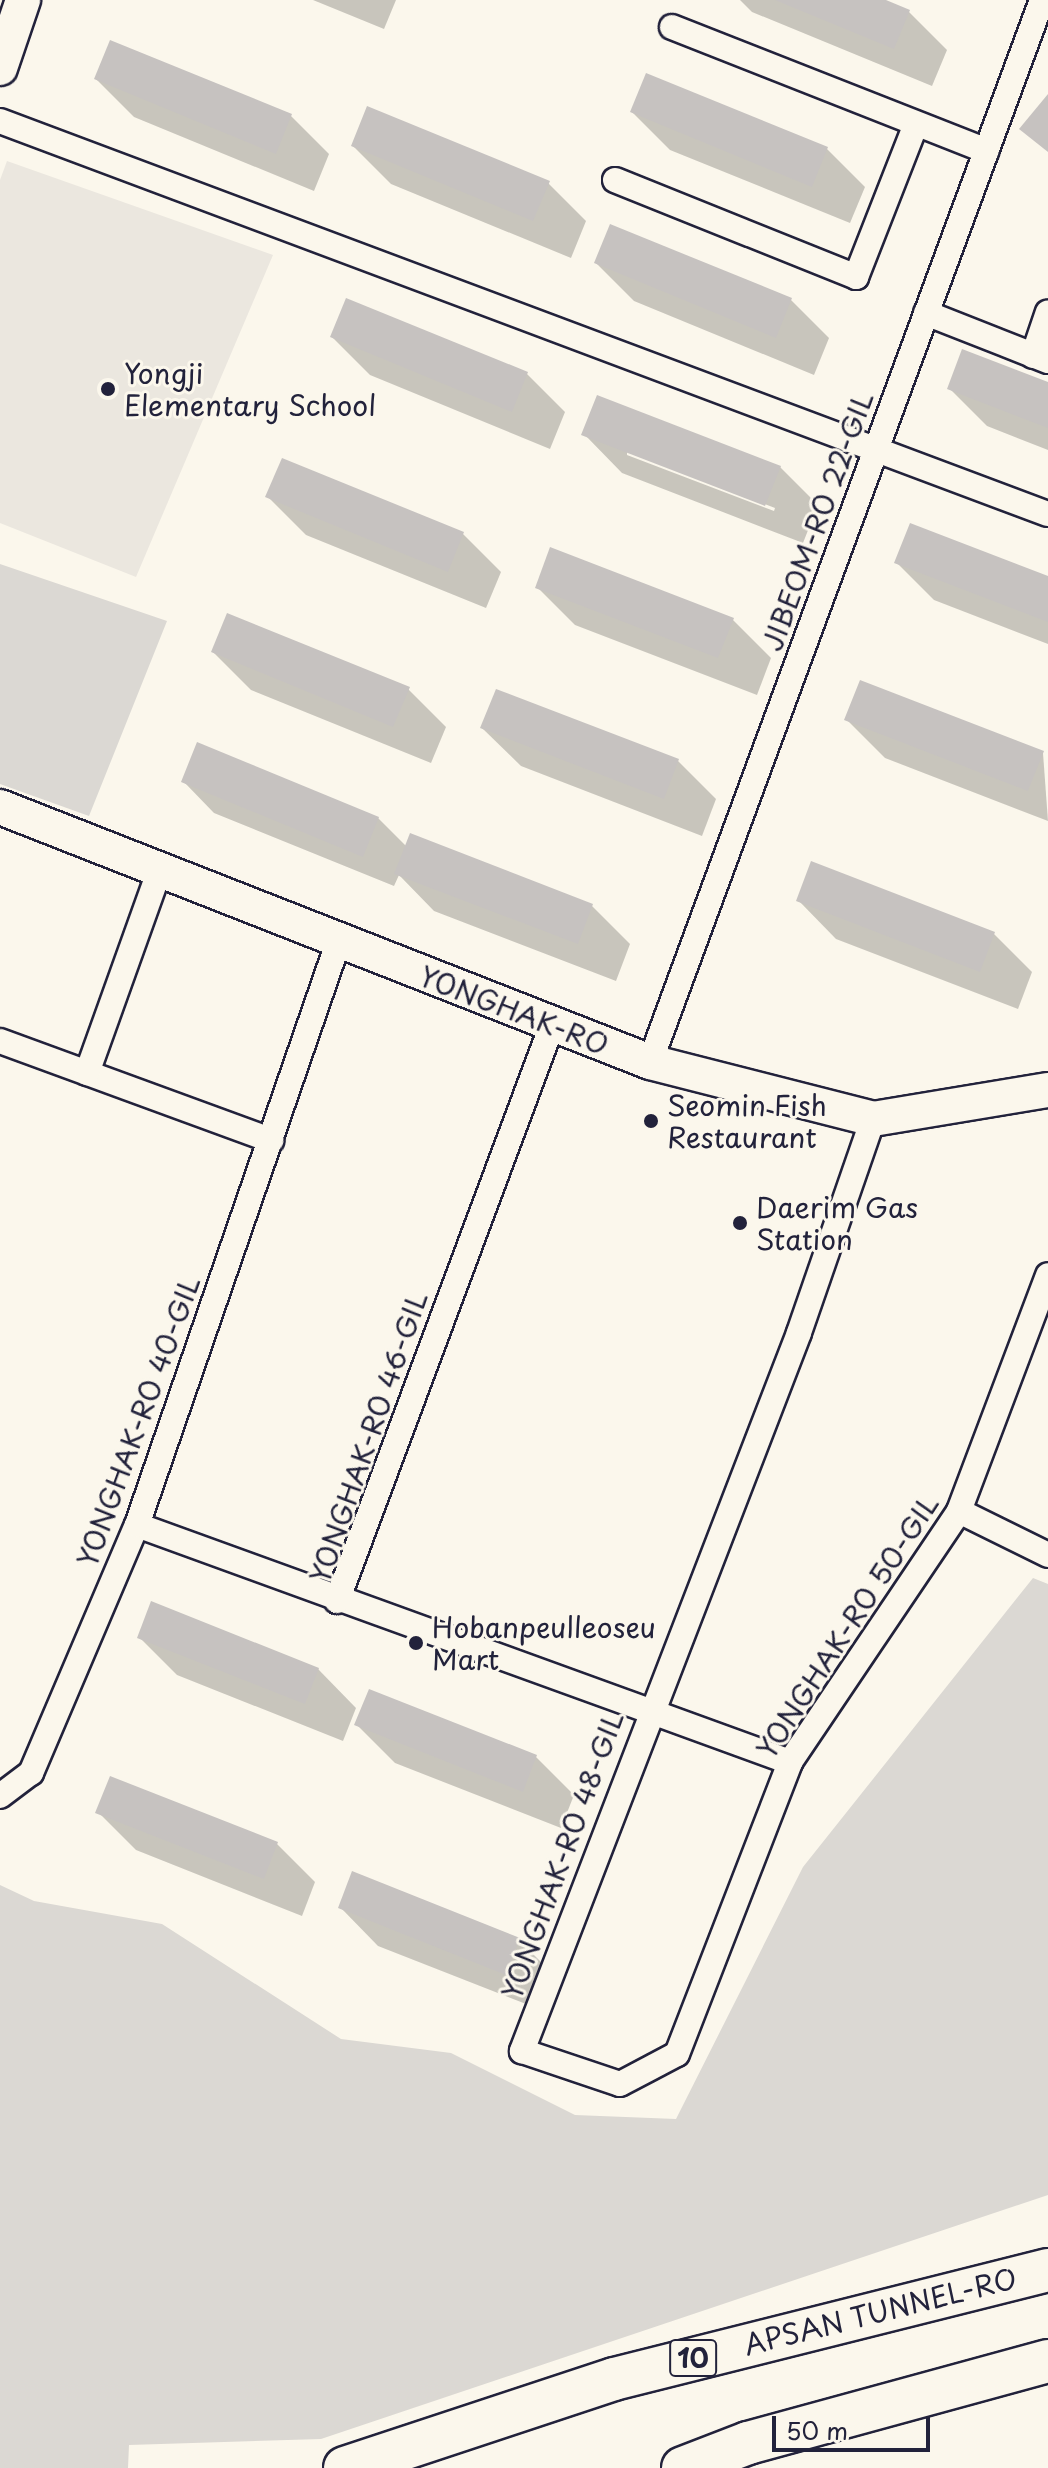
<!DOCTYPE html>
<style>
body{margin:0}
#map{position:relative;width:1048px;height:2468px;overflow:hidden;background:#fbf7ec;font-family:"Playpen Sans",sans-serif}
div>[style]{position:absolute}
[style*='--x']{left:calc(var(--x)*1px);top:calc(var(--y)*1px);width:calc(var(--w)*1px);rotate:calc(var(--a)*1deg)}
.built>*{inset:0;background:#ebe7df}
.green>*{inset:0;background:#dbd8d3}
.shadow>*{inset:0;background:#0003}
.building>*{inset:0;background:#c6c2c0}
.roads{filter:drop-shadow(2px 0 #22223b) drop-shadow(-2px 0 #22223b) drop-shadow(0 2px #22223b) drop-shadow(0 -2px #22223b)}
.street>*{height:24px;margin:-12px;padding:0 12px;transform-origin:12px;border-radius:12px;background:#fbf7ec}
.secondary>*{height:34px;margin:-17px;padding:0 17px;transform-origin:17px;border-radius:17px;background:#fbf7ec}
.highway>*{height:42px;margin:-21px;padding:0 21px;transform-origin:21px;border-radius:21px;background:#fbf7ec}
.dots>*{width:22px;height:22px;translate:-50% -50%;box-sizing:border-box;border:4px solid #fbf7ec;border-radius:50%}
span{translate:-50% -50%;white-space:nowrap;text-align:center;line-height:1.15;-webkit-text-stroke:6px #fbf7ec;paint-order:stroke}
.shield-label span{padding:2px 6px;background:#fbf7ec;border:2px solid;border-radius:6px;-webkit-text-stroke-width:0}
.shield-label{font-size:26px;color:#22223b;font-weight:700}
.poi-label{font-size:28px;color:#22223b}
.left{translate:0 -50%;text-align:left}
.street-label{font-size:28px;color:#22223b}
.scale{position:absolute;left:772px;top:2416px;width:158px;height:36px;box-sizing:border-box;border:4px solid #22223b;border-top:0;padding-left:10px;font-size:24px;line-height:28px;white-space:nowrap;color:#22223b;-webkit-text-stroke:6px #fbf7ec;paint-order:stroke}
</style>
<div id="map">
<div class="built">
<i style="clip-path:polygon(7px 161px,273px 255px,136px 577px,0 523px,0 180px)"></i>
</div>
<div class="green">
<i style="clip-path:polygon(0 564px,167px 621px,89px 816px,0 784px)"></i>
<i style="clip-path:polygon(1033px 1578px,1048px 1584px,1048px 2195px,321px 2439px,129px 2445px,128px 2468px,0 2468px,0 1885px,34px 1901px,162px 1924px,341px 2039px,451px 2053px,575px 2115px,676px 2119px,803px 1867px)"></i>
</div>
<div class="shadow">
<i style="clip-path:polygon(313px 0,396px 0,384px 29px)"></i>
<i style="clip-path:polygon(740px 0,881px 0,909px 12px,947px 50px,932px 86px,752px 12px)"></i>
<i style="clip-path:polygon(111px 42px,291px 116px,329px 154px,314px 191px,134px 117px,96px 79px)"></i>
<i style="clip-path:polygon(632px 112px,827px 149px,865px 187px,850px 223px,670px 150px)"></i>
<i style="clip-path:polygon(353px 146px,548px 183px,586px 221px,571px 258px,391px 184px)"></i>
<i style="clip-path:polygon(611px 226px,791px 300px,829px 338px,814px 375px,634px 301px,596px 263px)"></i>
<i style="clip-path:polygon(332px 337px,527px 374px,565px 412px,550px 449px,370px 375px)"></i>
<i style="clip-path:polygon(1048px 384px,1048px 450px,987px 426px,949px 388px)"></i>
<i style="clip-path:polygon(evenodd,584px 434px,780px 467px,818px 505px,803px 543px,622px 473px,584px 434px,627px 450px,775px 508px,774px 511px,627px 455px,627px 450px)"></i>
<i style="clip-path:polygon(268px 497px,463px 534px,501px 572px,486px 608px,306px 535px)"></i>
<i style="clip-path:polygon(896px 562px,1048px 579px,1048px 644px,934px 600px)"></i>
<i style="clip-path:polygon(537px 587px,733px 620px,771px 658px,757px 695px,575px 625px)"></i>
<i style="clip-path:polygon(213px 652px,408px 689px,446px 727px,431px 763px,251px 690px)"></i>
<i style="clip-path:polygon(497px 691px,678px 761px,716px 799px,702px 836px,521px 766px,482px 728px)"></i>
<i style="clip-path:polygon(847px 720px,1043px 753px,1048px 821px,885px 758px)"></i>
<i style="clip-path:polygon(183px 781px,378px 818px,407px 847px,592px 906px,630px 944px,616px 981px,434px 911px,399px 875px,394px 886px,214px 813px)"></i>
<i style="clip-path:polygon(798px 900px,994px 934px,1032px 972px,1018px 1009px,836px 939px)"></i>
<i style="clip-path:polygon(139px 1637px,318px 1669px,356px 1708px,343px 1741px,177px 1675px)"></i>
<i style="clip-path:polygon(357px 1725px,536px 1757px,574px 1795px,561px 1828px,395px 1763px)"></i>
<i style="clip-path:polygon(98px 1812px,277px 1844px,315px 1882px,302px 1916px,136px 1850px)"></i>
<i style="clip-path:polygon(340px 1907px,519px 1940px,557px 1978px,544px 2011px,378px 1946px)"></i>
</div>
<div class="building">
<i style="clip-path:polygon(775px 0,886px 0,910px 10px,894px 49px)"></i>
<i style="clip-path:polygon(110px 40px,292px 114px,276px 154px,94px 79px)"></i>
<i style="clip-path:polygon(646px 73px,828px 147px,812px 187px,630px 112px)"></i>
<i style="clip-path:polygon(1048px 94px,1048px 152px,1019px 129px)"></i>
<i style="clip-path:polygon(367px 106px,550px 181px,533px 221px,351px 146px)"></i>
<i style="clip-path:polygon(610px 224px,792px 298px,776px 338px,594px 263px)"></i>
<i style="clip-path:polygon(346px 298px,528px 372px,512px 412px,330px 337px)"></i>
<i style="clip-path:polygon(962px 349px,1048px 382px,1048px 428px,947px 389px)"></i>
<i style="clip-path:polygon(597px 395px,781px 466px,765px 506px,581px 435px)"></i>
<i style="clip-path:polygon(282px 458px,464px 532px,448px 572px,265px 497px)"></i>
<i style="clip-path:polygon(910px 523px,1048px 576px,1048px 622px,894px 563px)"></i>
<i style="clip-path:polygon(550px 547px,734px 618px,718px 658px,535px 588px)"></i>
<i style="clip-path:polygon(227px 613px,410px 687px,393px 727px,211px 652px)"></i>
<i style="clip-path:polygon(860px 680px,1044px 751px,1028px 791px,844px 720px)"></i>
<i style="clip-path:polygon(496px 689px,679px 759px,664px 799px,480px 728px)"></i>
<i style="clip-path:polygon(197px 742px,379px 817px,363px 857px,181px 782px)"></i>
<i style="clip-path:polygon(410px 833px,593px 904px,578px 944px,394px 874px)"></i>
<i style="clip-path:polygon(811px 861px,995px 932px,980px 972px,796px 901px)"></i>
<i style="clip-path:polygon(151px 1601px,319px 1668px,305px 1704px,137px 1638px)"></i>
<i style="clip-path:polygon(369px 1689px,537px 1755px,523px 1792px,354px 1725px)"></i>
<i style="clip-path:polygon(110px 1776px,278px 1842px,264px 1879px,95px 1813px)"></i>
<i style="clip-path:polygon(352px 1871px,520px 1938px,506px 1975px,338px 1908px)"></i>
</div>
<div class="roads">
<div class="street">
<i style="--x:672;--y:27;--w:338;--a:21.5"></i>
<i style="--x:0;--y:121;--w:1119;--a:20.56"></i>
<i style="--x:615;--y:180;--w:260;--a:21.9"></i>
<i style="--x:856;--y:277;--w:164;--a:-68.6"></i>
<i style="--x:926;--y:313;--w:131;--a:21.5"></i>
<i style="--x:1033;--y:356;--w:46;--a:-71.2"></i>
<i style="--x:0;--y:1041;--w:289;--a:20.1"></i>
<i style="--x:650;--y:1062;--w:1132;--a:-69.74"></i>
<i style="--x:87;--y:1073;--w:220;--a:-70.3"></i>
<i style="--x:873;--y:1119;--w:226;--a:109.1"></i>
<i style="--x:799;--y:1333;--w:770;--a:111.1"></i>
<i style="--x:522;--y:2051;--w:103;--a:18.6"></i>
<i style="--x:620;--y:2084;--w:64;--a:-27.8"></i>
<i style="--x:677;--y:2054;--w:313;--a:-68.8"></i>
<i style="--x:790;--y:1762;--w:303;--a:-56"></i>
<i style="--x:959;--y:1511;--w:252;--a:-69.3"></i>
<i style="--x:959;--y:1511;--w:99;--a:26.3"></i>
<i style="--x:137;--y:1525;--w:695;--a:19.95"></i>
<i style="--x:337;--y:1601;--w:615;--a:-69.53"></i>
<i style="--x:0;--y:1796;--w:39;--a:-37"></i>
<i style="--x:31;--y:1773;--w:270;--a:-66.9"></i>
<i style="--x:137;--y:1525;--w:616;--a:-70.95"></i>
</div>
<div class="secondary">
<i style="--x:0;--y:68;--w:72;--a:-71.3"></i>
<i style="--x:0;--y:807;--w:698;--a:21.42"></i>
<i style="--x:650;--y:1062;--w:230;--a:14.3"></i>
<i style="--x:873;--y:1119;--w:177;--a:-9.4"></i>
</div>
<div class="highway">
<i style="--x:345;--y:2468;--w:283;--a:-18.3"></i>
<i style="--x:614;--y:2379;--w:447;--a:-14.1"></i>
<i style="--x:683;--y:2468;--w:70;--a:-21"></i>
<i style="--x:748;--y:2443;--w:311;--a:-15.3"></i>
</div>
</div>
<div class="dots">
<i style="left:108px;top:389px;background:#22223b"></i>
<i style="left:651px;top:1121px;background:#22223b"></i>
<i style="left:740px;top:1223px;background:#22223b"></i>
<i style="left:416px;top:1643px;background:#22223b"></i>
</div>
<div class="shield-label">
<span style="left:693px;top:2358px">10</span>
</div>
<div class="poi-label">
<span class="left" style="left:124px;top:389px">Yongji<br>Elementary School</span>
<span class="left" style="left:667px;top:1121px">Seomin Fish<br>Restaurant</span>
<span class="left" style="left:756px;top:1223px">Daerim Gas<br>Station</span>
<span class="left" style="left:432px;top:1643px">Hobanpeulleoseu<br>Mart</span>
</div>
<div class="street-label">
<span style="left:817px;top:521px;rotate:-70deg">JIBEOM-RO 22-GIL</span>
<span style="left:514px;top:1010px;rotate:21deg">YONGHAK-RO</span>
<span style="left:138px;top:1421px;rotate:-70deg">YONGHAK-RO 40-GIL</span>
<span style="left:368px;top:1437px;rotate:-71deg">YONGHAK-RO 46-GIL</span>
<span style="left:847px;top:1626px;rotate:-57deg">YONGHAK-RO 50-GIL</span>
<span style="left:562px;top:1855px;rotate:-70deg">YONGHAK-RO 48-GIL</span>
<span style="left:880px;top:2311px;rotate:-14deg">APSAN TUNNEL-RO</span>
</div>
<div class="scale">50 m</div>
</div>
